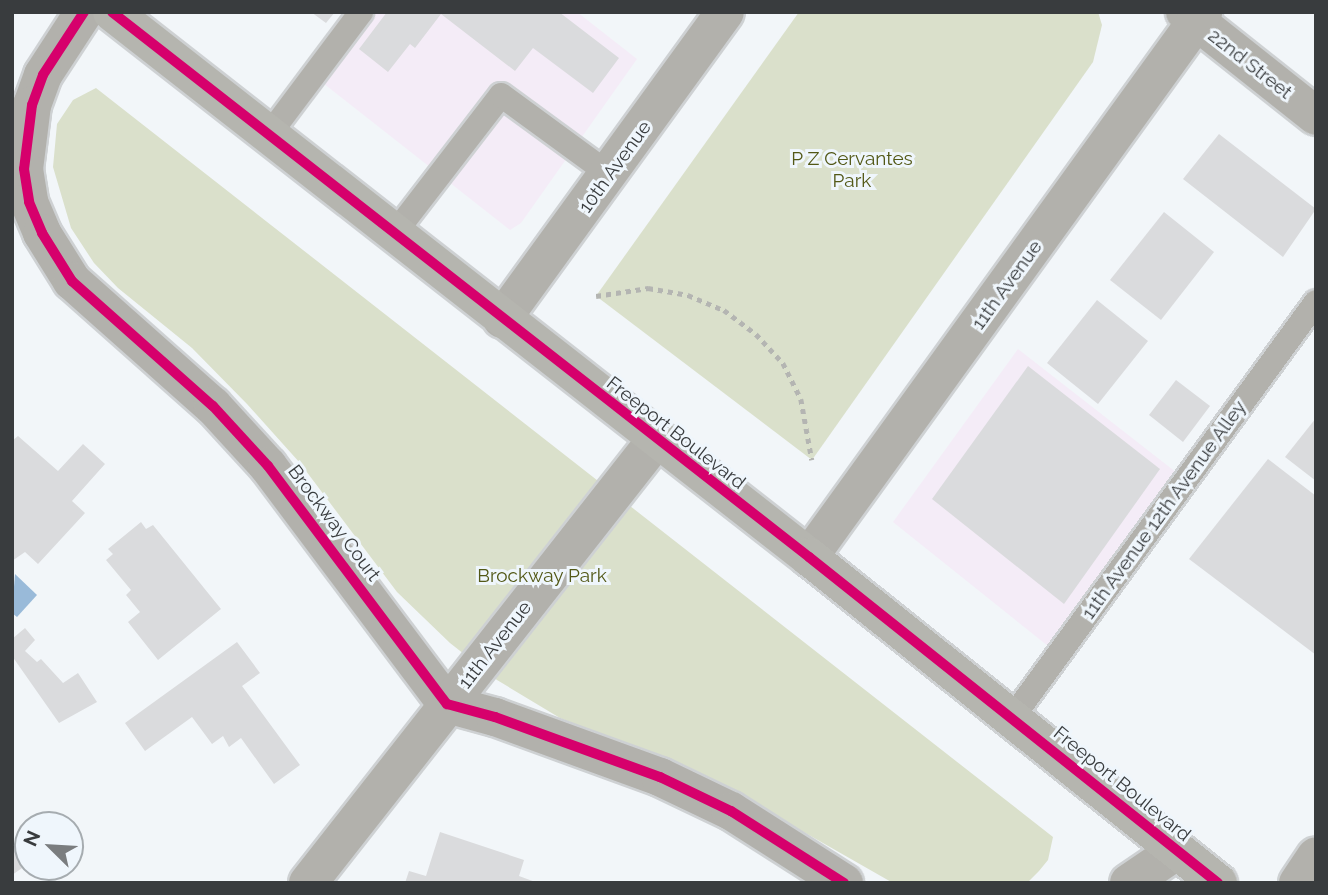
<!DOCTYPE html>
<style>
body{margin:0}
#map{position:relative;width:1328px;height:895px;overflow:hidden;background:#f2f6f9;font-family:Raleway,sans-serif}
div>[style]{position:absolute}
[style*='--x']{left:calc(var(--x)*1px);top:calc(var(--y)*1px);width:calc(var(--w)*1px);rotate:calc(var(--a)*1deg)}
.commercial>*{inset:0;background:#f4ecf7}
.green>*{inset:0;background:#dae0cb}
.water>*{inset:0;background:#99bad9}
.building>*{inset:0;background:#dadbdd}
.path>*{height:4.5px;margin-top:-2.25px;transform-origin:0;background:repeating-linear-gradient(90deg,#b4b5b2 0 5px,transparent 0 10px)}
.roads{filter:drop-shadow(2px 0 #ced1d3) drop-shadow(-2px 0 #ced1d3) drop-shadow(0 2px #ced1d3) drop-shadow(0 -2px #ced1d3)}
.service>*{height:24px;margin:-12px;padding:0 12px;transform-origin:12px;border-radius:12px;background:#b2b1ac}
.minor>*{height:38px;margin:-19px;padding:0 19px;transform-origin:19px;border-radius:19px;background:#b2b1ac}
.tertiary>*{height:38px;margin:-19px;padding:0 19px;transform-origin:19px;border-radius:19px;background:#b2b1ac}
.primary>*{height:38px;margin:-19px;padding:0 19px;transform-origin:19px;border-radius:19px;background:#b5b5af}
.cycleway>*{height:10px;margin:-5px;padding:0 5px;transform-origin:5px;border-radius:5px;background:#d6006c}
span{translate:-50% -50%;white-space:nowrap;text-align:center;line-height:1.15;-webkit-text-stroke:6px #eff6fc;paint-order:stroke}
.street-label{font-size:19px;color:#393c3e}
.park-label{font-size:19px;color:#525816}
.frame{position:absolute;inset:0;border:14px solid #393c3e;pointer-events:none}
.north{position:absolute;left:14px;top:811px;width:70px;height:70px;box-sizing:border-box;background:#eff6fc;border:2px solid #a6acb0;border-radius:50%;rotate:294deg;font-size:19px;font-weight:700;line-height:28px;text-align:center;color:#393c3e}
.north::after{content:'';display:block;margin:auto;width:24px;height:32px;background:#7a7d7f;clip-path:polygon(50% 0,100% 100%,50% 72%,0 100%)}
</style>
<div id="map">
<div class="commercial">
<i style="clip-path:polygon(361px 12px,577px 12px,637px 59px,521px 223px,510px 230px,314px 76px)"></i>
<i style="clip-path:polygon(1018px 349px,1186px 480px,1058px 654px,893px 522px)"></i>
</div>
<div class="green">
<i style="clip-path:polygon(799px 12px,1098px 12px,1102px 25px,1093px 62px,812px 460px,596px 296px)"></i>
<i style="clip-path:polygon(96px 88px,1053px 837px,1048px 860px,1039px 871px,1027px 883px,893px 883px,707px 777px,560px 718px,497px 680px,450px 643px,397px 592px,300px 463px,247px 404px,192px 348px,118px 288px,94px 263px,71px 228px,53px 167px,57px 124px,73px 100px)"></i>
</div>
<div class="water">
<i style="clip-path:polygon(15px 574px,37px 595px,17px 617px,12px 613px)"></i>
</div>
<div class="building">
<i style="clip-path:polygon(311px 12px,335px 12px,326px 23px)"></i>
<i style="clip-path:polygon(387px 12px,559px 12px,619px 58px,593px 93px,533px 48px,515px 71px,441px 14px,415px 48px,410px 44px,388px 72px,359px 49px)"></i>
<i style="clip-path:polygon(1219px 134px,1316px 209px,1283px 257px,1183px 179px)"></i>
<i style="clip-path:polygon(1164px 212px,1214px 252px,1161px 320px,1110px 280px)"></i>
<i style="clip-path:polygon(1097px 300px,1148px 341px,1098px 404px,1047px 363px)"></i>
<i style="clip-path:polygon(1028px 366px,1160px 469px,1064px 604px,932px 499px)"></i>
<i style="clip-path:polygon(1176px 380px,1210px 406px,1183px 442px,1149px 415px)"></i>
<i style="clip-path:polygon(1316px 418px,1316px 481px,1285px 457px)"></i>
<i style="clip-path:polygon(18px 436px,58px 471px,83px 444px,105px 464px,72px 501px,85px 513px,38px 564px,25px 552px,12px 561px,12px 441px)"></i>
<i style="clip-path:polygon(1268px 459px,1316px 496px,1316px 655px,1189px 559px)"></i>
<i style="clip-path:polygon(141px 522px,146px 529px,153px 525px,221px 609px,158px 660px,128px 622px,140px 612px,126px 595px,131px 590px,106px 560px,113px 554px,108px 549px)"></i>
<i style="clip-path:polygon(25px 628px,35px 640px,25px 651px,37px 662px,41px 659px,63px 683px,78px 673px,97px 702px,59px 723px,12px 656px,12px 639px)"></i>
<i style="clip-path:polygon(237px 642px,260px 673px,242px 686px,300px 765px,274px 784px,241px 738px,229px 747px,223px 736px,212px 744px,192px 717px,145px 751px,125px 723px)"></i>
<i style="clip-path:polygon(440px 832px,524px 860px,519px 876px,538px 883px,405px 883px,409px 871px,426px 876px)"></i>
<i style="clip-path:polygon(12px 840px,28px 864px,12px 875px)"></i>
</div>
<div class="path">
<i style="--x:596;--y:296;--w:53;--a:-8.7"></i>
<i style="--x:648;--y:288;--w:41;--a:9.9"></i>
<i style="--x:688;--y:295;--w:39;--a:23"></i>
<i style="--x:724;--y:310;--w:40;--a:37"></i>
<i style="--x:756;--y:334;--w:40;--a:47"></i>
<i style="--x:783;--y:363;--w:40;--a:63.4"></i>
<i style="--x:801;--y:399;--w:62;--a:79.8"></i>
</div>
<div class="roads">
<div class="service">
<i style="--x:268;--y:136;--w:155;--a:-53.1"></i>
<i style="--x:394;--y:234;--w:175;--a:-52.4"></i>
<i style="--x:501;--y:95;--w:134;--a:36.2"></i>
<i style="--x:1012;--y:718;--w:515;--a:-53.84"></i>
</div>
<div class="minor">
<i style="--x:84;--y:12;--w:75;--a:123.1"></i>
<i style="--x:43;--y:75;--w:32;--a:110"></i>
<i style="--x:32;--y:105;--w:64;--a:97.1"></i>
<i style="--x:24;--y:169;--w:33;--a:81"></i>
<i style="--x:29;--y:202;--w:34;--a:67"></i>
<i style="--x:42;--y:233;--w:57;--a:58"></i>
<i style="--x:72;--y:281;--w:188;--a:41.6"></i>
<i style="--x:213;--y:406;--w:81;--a:47.5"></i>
<i style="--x:268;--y:466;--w:298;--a:53.1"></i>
<i style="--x:447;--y:704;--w:50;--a:15.2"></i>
<i style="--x:495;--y:717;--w:176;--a:20"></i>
<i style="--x:660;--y:777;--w:79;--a:25.6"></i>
<i style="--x:731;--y:811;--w:134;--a:32.5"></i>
<i style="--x:1185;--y:12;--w:167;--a:38.4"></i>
<i style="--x:502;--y:319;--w:379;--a:-54"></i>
<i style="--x:809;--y:557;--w:673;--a:-54.14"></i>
<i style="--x:1129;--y:883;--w:57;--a:-34.2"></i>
<i style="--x:1298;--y:883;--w:32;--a:-56"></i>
</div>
<div class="tertiary">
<i style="--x:308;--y:883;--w:563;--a:-51.85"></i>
</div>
<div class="primary">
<i style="--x:112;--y:12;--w:885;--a:38.02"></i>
<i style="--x:809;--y:557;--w:523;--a:38.56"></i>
</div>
</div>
<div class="cycleway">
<i style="--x:84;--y:12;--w:75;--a:123.1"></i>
<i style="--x:43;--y:75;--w:32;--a:110"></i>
<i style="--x:32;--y:105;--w:64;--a:97.1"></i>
<i style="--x:24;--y:169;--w:33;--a:81"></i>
<i style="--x:29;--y:202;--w:34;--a:67"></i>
<i style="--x:42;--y:233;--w:57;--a:58"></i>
<i style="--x:72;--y:281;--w:188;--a:41.6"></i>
<i style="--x:213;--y:406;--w:81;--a:47.5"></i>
<i style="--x:268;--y:466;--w:298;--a:53.1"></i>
<i style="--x:447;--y:704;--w:50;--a:15.2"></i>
<i style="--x:495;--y:717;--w:176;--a:20"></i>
<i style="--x:660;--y:777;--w:79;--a:25.6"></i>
<i style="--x:731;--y:811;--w:134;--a:32.5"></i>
<i style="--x:112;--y:12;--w:885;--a:38.02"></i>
<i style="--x:809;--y:557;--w:523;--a:38.56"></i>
</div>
<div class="street-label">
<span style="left:1250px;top:64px;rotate:38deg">22nd Street</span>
<span style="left:615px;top:167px;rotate:-54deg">10th Avenue</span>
<span style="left:1007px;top:285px;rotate:-54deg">11th Avenue</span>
<span style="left:676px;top:433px;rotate:38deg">Freeport Boulevard</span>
<span style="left:1164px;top:510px;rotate:-54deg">11th Avenue 12th Avenue Alley</span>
<span style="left:334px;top:523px;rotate:53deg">Brockway Court</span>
<span style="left:495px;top:645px;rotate:-52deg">11th Avenue</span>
<span style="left:1122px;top:784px;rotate:39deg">Freeport Boulevard</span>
</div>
<div class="park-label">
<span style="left:852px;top:170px">P Z Cervantes<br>Park</span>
<span style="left:542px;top:576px">Brockway Park</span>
</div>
<div class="frame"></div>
<div class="north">N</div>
</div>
